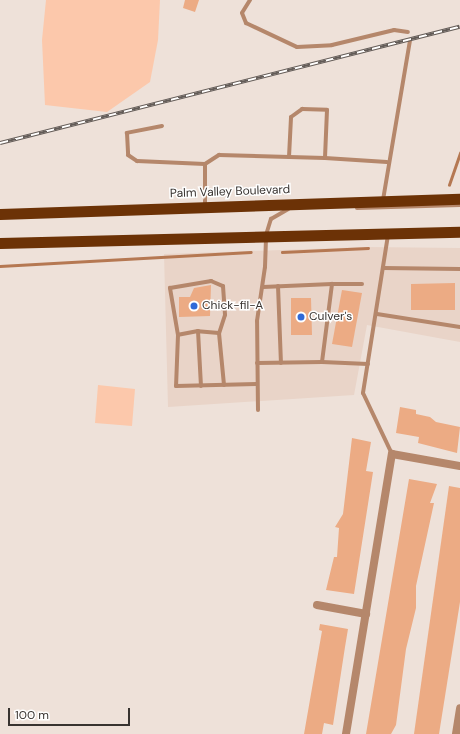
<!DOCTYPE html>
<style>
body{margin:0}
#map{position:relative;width:460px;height:734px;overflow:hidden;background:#eee1d9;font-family:"DM Sans",sans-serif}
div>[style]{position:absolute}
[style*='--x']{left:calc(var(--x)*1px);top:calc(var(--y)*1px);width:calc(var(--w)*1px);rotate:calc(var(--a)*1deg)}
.built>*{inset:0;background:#e9d4c8}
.green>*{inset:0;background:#fcc8ab}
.stream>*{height:2.5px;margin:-1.25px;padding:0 1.25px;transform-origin:1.25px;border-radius:1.25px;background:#b57852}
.building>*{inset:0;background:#ecab84}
.service>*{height:4px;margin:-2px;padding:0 2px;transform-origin:2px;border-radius:2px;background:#b5876b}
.minor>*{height:8px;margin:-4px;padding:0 4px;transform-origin:4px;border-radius:4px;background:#b5876b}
.trunk>*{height:11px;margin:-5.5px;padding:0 5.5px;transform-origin:5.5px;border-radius:5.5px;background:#6c3206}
.rail>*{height:4px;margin-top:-2px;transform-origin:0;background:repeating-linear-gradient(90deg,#fff 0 8px,#625b57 0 16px);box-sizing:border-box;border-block:1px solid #625b57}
.dots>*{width:11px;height:11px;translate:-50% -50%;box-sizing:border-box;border:2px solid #fff;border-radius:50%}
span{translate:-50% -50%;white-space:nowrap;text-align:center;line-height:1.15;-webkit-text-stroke:3px #fff;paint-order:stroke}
.street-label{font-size:12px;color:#383330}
.poi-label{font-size:12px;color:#383330}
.left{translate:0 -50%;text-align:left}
.scale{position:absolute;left:8px;top:708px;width:122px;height:18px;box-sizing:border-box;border:2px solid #383330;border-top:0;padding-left:5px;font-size:12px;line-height:14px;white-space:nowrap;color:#383330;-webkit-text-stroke:3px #fff;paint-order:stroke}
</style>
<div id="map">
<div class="built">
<i style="clip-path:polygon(366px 247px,460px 248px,460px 342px,367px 325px,354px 395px,168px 407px,164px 254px)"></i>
</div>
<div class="green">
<i style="clip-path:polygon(46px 0,160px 0,158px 40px,150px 82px,107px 112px,45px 105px,42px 40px)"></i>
<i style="clip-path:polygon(98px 385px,135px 389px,132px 426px,95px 423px)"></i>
</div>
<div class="stream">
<i style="--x:449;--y:185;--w:34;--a:-71"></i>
<i style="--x:282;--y:252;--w:86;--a:-2.7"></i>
<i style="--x:0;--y:266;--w:251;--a:-3.2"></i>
</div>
<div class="building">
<i style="clip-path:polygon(185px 0,199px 0,195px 12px,183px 8px)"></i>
<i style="clip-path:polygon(455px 283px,455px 310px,411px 310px,411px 284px)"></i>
<i style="clip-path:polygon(211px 285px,210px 316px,179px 317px,179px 297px,190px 297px,194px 288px)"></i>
<i style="clip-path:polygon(342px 290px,362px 293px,352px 347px,332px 344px)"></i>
<i style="clip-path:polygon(291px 298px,311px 298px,312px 335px,291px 335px)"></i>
<i style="clip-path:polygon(400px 407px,416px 410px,416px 414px,430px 417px,436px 422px,460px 427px,457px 453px,418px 443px,419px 437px,396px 433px)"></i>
<i style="clip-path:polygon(352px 438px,371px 442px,366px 471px,373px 472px,354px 594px,326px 590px,334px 557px,337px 557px,339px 528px,335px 527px,343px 514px)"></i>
<i style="clip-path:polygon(409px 479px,437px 484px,430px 503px,434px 503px,416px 586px,416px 608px,406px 649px,396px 725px,391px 734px,366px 734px)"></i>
<i style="clip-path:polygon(449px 486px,460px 488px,460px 602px,439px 734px,414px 734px)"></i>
<i style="clip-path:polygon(320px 624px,348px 629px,345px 647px,333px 725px,324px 723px,322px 734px,304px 734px,322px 631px,319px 630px)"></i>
</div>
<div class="service">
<i style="--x:250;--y:0;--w:15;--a:122"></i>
<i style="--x:242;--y:13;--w:11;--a:68"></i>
<i style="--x:246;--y:23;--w:56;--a:25.2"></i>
<i style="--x:297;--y:47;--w:35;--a:-3"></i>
<i style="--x:332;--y:45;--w:64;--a:-13.6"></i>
<i style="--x:394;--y:30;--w:14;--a:8"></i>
<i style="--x:162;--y:126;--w:36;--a:169"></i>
<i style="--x:127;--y:133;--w:22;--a:87"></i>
<i style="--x:128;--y:155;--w:11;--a:34"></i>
<i style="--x:137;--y:161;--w:68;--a:2.5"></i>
<i style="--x:205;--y:164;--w:17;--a:-33"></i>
<i style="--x:219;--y:155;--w:106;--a:1.6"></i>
<i style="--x:289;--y:157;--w:40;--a:-87.1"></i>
<i style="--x:291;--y:117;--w:14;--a:-36"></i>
<i style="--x:302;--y:109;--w:25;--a:2"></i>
<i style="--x:327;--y:110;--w:48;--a:92.4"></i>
<i style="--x:325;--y:158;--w:62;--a:3.7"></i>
<i style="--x:383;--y:200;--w:162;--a:-80.4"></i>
<i style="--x:205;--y:205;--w:41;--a:-90"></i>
<i style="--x:357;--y:208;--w:103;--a:-1.7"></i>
<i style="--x:388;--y:235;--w:160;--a:99"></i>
<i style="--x:363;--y:393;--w:68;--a:64.6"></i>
<i style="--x:383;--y:268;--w:77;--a:0.7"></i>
<i style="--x:278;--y:286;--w:77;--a:87.8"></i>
<i style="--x:263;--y:287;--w:69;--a:-2.5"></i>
<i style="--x:377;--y:314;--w:84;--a:8.9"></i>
<i style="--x:198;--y:331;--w:55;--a:86.9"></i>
<i style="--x:178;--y:335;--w:48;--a:-99.7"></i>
<i style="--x:170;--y:288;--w:42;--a:-9.7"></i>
<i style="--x:211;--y:281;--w:13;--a:23"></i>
<i style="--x:223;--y:286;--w:29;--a:86"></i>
<i style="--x:225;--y:315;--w:19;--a:108"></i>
<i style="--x:322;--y:362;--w:46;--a:2.5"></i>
<i style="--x:257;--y:363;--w:65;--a:-0.9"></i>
<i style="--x:322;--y:362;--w:79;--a:-82.7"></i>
<i style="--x:332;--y:284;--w:30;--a:0"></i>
<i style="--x:224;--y:385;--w:52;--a:-95.5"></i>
<i style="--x:219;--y:333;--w:21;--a:-175"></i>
<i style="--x:198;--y:331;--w:20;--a:169"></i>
<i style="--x:178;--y:335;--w:51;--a:92.2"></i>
<i style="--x:176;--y:386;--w:81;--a:-1.4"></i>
<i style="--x:258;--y:410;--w:89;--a:-90.6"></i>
<i style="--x:257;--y:321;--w:55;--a:-81.6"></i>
<i style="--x:265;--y:267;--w:32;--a:-88"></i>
<i style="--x:266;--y:235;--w:17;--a:-73"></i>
<i style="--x:271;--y:219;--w:20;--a:-30"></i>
</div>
<div class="minor">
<i style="--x:317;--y:605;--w:50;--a:10.4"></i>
<i style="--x:346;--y:734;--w:284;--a:-80.7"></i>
<i style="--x:392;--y:454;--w:69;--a:10"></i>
<i style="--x:456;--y:734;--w:26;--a:-81"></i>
</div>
<div class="trunk">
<i style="--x:0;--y:214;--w:460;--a:-1.9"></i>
<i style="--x:0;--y:243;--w:460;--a:-1.4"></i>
</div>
<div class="rail">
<i style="--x:0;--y:143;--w:474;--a:-14.2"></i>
</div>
<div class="dots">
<i style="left:194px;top:306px;background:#306ad8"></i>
<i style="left:301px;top:317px;background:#306ad8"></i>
</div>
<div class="street-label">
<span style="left:230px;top:192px;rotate:-2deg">Palm Valley Boulevard</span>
</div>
<div class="poi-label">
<span class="left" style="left:202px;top:306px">Chick-fil-A</span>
<span class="left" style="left:309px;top:317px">Culver's</span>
</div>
<div class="scale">100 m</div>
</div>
